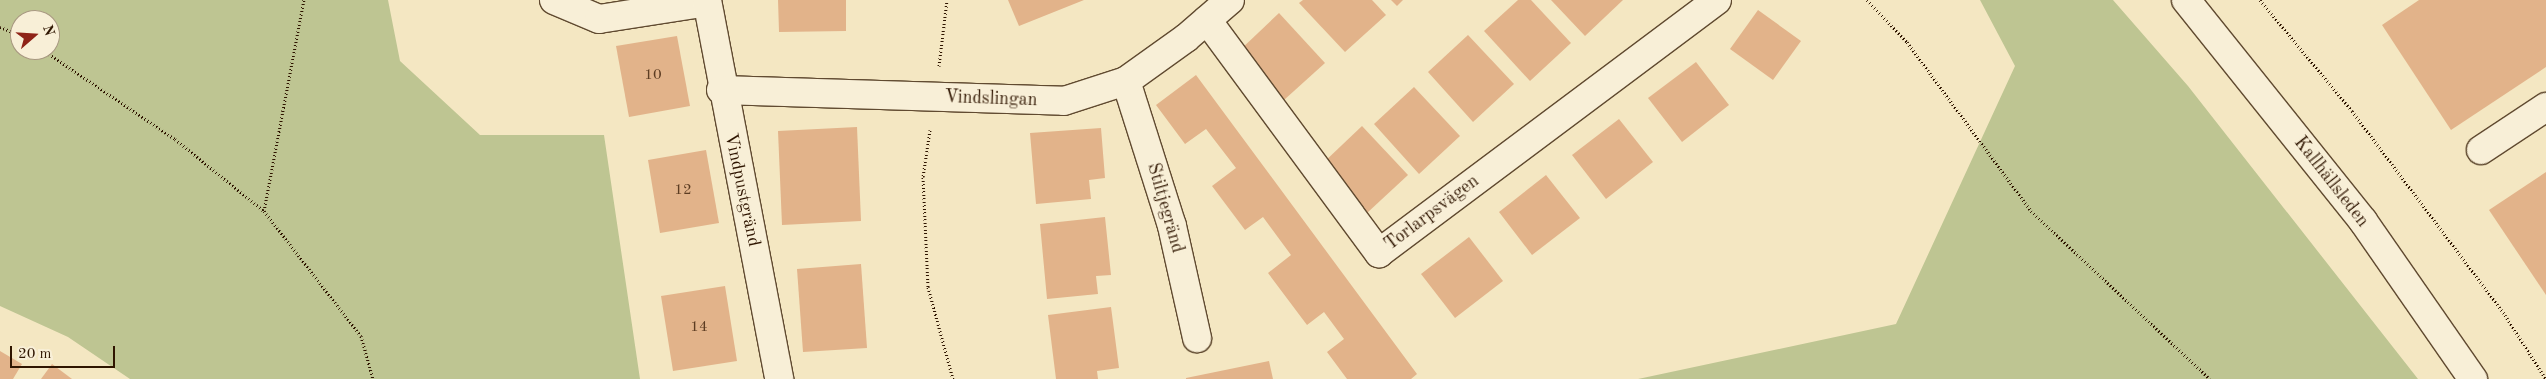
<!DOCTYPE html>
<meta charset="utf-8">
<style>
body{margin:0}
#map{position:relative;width:2546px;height:379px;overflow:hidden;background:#f4e7c2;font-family:"Old Standard TT",serif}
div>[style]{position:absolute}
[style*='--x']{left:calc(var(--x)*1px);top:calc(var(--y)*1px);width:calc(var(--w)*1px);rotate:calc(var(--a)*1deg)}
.green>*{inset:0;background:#bec592}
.building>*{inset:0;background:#e2b38a}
.path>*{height:3px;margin-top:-1.5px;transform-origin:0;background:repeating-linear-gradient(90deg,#2f1500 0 1px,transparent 0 3.5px)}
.roads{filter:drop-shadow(1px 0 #604a30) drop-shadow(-1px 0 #604a30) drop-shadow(0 1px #604a30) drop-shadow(0 -1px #604a30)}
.minor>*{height:28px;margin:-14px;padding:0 14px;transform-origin:14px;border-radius:14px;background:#f8efd7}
span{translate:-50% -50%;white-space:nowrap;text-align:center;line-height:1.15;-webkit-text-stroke:5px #f8efd7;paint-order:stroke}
.number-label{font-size:15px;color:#5c3c22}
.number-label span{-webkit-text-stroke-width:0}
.street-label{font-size:18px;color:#2f1500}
.north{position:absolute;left:10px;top:10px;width:50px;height:50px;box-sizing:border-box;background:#f8efd7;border:1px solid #a89881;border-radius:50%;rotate:71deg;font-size:14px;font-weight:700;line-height:20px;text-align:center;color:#2f1500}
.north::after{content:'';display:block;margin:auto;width:18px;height:22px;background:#8f2418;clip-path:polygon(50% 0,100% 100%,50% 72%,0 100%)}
.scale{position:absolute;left:10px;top:346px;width:105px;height:22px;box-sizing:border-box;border:2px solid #2f1500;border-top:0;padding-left:6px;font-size:15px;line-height:18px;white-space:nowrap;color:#2f1500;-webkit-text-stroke:4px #f8efd7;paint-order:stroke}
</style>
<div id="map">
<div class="green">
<i style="clip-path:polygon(evenodd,0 0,388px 0,400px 61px,480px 135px,604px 135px,640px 379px,130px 379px,68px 337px,0 306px,0 0,20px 20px,50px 20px,50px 50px,20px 50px,20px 20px)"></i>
<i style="clip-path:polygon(1980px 0,2113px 0,2188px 86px,2418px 379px,1638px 379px,1896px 324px,2015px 66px)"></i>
</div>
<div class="building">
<i style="clip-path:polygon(778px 0,846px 0,846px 31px,779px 32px)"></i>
<i style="clip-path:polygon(1008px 0,1084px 0,1019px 26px)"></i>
<i style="clip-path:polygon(1303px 0,1372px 0,1386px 15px,1345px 52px,1299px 3px)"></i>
<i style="clip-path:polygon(1391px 0,1403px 0,1397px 6px)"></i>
<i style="clip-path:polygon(1518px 0,1531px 0,1571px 43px,1530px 81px,1484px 31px)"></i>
<i style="clip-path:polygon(1551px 0,1623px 0,1585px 36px)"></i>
<i style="clip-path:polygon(2419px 0,2546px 0,2546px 67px,2451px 130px,2382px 25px)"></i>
<i style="clip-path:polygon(1758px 10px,1801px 41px,1773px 80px,1730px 49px)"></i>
<i style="clip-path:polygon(1279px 13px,1325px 63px,1284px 100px,1239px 51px)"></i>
<i style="clip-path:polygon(1468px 35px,1514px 84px,1473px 122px,1428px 72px)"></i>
<i style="clip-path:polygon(677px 36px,690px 106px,629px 117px,616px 46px)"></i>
<i style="clip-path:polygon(1696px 62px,1729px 105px,1682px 142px,1648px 98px)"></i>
<i style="clip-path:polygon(1196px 75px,1417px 374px,1411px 379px,1347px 379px,1327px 352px,1344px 339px,1324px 312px,1307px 325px,1268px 273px,1291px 255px,1263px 217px,1245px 230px,1212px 186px,1236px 168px,1206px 129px,1185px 144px,1156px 105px)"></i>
<i style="clip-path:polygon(1414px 87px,1460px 136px,1419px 174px,1374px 124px)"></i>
<i style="clip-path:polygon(1619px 119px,1653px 162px,1606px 199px,1572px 155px)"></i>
<i style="clip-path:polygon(1362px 126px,1408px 175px,1367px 213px,1322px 164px)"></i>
<i style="clip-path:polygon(857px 127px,861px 221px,782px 225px,778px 131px)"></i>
<i style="clip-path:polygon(1101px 128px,1105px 178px,1089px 180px,1091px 199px,1036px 204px,1030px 133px)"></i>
<i style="clip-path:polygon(706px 150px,719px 223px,660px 233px,648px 160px)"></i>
<i style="clip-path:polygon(2546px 172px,2546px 295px,2489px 210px)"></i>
<i style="clip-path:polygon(1546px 175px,1580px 218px,1532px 255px,1499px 212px)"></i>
<i style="clip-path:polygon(1105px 217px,1111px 275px,1096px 276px,1098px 294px,1047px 299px,1040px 224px)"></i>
<i style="clip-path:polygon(1469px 237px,1503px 281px,1455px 318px,1421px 274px)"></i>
<i style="clip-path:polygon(861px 264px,867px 348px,803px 352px,797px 269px)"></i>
<i style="clip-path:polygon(725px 286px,737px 361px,673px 371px,661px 296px)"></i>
<i style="clip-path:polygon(1111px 307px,1119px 368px,1097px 371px,1098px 379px,1056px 379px,1048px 315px)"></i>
<i style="clip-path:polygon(0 351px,22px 364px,13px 379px,0 379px)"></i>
<i style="clip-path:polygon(1269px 361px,1273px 379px,1186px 379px,1186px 378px)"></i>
<i style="clip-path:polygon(52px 364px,72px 379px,41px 379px)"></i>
</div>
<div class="path">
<i style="--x:1867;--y:0;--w:58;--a:46.4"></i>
<i style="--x:1907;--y:42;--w:210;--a:53.7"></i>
<i style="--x:2031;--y:211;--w:245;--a:43.2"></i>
<i style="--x:2260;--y:0;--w:144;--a:50.3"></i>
<i style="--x:2352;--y:111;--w:255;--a:53.1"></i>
<i style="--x:2505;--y:315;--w:76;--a:57.4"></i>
<i style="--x:0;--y:27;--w:22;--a:22"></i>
<i style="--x:43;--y:50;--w:159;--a:34"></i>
<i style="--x:175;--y:139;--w:114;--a:39"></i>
<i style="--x:264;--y:211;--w:158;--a:52.2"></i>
<i style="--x:361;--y:336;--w:45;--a:74.4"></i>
<i style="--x:939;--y:66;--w:66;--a:-83.1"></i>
<i style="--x:930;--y:130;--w:48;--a:98.5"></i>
<i style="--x:923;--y:177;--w:110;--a:87.4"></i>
<i style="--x:928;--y:287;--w:95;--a:74.8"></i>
<i style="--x:264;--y:211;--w:215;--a:-79.3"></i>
</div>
<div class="roads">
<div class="minor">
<i style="--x:554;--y:0;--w:49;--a:22.9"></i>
<i style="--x:599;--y:19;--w:109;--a:-8.9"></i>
<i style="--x:707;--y:0;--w:386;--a:79.2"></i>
<i style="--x:2186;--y:0;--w:283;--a:51.3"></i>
<i style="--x:2363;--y:221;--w:193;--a:55.2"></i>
<i style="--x:1207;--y:20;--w:290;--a:53.6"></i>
<i style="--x:1379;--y:253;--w:422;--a:-36.8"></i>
<i style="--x:1126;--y:81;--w:152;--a:72.4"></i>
<i style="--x:1172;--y:226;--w:115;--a:77.4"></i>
<i style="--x:721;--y:90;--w:343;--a:1.8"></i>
<i style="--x:1064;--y:101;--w:65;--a:-17.9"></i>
<i style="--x:1126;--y:81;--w:74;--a:-35.6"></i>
<i style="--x:1186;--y:38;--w:58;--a:-40.8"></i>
<i style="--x:2481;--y:150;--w:78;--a:-33.5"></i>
</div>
</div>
<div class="number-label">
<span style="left:653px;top:76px">10</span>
<span style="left:683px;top:191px">12</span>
<span style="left:699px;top:328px">14</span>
</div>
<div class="street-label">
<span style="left:991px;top:99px;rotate:2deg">Vindslingan</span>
<span style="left:2331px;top:182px;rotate:52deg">Kallhällsleden</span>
<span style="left:742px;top:190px;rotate:78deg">Vindpustgränd</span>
<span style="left:1165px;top:208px;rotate:74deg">Stiltjegränd</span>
<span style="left:1432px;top:213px;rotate:-37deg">Torlarpsvägen</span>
</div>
<div class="north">N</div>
<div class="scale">20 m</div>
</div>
